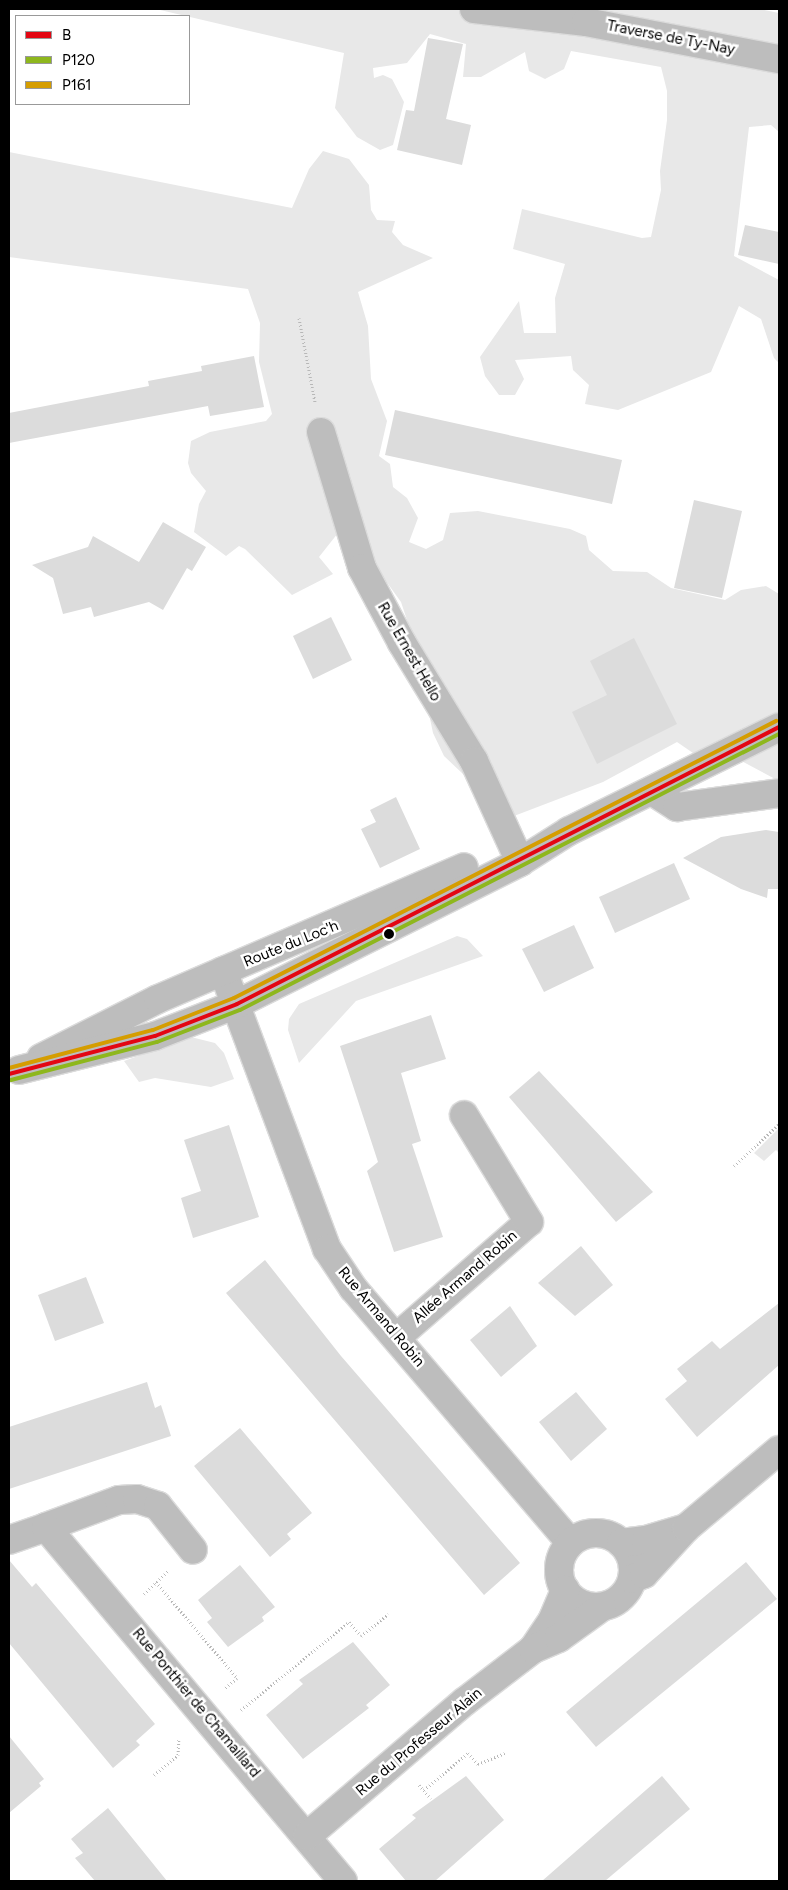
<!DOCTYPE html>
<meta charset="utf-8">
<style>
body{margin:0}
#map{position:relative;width:788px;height:1890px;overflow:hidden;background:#fff;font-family:Figtree,sans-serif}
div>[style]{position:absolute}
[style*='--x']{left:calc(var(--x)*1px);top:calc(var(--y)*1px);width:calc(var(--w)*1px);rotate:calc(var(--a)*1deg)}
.green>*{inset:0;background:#e8e8e8}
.building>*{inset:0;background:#dcdcdc}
.path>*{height:3px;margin-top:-1.5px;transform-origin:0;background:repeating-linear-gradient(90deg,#b8b8b8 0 1px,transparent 0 3.5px)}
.roads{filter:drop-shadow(1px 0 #dbdbdb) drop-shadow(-1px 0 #dbdbdb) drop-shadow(0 1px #dbdbdb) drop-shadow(0 -1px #dbdbdb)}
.minor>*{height:28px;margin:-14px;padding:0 14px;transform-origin:14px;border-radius:14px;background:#bdbdbd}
.minor>.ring{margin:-14px;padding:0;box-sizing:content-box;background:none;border:28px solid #bdbdbd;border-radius:50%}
.major>*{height:28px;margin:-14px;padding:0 14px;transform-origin:14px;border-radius:14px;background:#bdbdbd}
.bus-1>*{height:4px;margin:-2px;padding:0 2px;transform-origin:2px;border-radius:2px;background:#e30613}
.bus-2>*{height:4px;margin:-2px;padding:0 2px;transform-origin:2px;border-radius:2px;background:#8eb71d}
.bus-3>*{height:4px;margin:-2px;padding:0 2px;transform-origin:2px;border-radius:2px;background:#d59d00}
.dots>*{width:14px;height:14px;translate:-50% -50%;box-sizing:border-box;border:2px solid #fff;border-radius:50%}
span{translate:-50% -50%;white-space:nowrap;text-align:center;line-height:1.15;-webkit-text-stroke:5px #fff;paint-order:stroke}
.street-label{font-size:15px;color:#000}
.frame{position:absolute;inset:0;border:10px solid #000;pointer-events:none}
.legend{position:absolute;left:15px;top:15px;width:175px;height:90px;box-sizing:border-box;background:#fff;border:1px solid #999;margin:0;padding:6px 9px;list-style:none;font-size:15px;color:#000}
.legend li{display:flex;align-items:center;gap:10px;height:25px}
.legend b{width:25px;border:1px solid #999}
</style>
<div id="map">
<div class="green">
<i style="clip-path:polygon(156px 9px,760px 9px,779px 13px,779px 132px,771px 125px,749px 127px,734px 256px,779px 280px,779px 363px,774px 358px,761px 319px,739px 306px,711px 372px,618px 410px,585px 404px,589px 385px,573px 370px,571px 356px,515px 360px,524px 379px,515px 395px,499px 395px,485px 376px,480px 357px,519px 301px,524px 333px,556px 333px,555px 298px,565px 264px,513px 249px,522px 209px,642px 238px,651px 237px,661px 190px,660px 171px,667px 120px,667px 91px,661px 67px,571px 51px,564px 69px,545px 79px,529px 71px,525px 52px,481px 77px,463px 77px,466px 44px,430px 34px,407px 63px,373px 68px,374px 78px,383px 75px,392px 79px,404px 102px,393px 145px,380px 150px,357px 137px,335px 108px,344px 53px)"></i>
<i style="clip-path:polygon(323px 151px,349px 159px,369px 185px,371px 210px,377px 220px,395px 221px,392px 232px,403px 245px,433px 258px,358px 292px,368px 326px,371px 379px,387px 421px,379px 456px,390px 464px,393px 487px,407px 498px,418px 518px,409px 542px,426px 549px,443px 540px,450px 513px,478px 511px,570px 529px,586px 536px,589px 550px,613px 571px,647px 572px,671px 588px,725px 600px,741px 590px,766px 586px,779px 594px,779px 781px,719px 749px,693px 753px,677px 742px,603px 782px,514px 816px,483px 768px,463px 774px,444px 756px,433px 733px,413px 638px,401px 602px,383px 577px,365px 540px,338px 533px,319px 557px,333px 574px,292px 595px,245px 549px,239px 546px,226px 556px,194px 532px,199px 504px,206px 491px,191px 473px,188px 463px,191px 441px,210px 432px,266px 421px,272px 414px,259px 362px,260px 323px,248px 289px,9px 257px,9px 152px,292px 208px,309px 169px)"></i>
<i style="clip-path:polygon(457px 936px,467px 939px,483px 956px,356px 1001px,299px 1063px,288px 1030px,289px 1019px,299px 1004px)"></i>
<i style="clip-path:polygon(191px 1037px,215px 1043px,224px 1053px,234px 1079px,211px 1087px,155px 1078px,139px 1082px,124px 1061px)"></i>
<i style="clip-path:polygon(779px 1128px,779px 1153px,776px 1150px,764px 1161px,754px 1153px)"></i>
</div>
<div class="building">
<i style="clip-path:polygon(428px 38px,463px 44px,446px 119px,471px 125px,462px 165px,397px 150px,406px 110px,414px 111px)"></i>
<i style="clip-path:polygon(745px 225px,779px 232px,779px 264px,738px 255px)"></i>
<i style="clip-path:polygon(254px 356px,264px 407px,210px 416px,208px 406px,9px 443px,9px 413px,149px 386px,148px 381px,202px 371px,201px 366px)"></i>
<i style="clip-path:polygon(395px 410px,622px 460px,612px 504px,385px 455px)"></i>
<i style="clip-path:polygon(694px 500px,742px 511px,722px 598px,674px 588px)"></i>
<i style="clip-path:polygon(163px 522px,206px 547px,192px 571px,187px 568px,163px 610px,149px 602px,94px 617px,91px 607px,63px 614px,53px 578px,32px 565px,88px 547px,93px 536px,139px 562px)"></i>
<i style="clip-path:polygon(331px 617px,352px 660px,313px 679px,293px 636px)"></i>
<i style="clip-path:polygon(634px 638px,677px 724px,597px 764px,572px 712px,607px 695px,590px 661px)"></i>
<i style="clip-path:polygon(396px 797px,420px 849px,380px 868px,361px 829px,376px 822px,370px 810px)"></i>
<i style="clip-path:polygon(766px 830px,779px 832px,779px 889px,768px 889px,767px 898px,741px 889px,683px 858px,721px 837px)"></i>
<i style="clip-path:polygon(674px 863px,690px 899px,615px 933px,599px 897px)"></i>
<i style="clip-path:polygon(574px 925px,594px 968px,544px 992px,522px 949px)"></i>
<i style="clip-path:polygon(431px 1015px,446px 1059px,401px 1073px,421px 1141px,412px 1144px,443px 1237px,394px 1252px,367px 1171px,378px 1162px,340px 1046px)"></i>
<i style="clip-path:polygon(539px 1071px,653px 1192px,616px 1222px,509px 1097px)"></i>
<i style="clip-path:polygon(229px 1125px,259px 1217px,193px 1238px,181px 1198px,201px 1191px,184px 1140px)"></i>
<i style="clip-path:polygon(581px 1246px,613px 1285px,575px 1316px,538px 1283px)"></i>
<i style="clip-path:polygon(265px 1260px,341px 1356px,520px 1563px,484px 1595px,226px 1293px)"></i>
<i style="clip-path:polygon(86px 1277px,104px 1323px,55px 1341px,38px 1295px)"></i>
<i style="clip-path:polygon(779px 1303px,779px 1365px,697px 1437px,665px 1399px,687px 1381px,677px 1369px,712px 1341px,720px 1349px)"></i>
<i style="clip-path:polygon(510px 1306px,537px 1346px,501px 1377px,470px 1340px)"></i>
<i style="clip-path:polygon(147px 1382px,155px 1408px,161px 1405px,171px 1436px,9px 1489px,9px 1427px)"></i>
<i style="clip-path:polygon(576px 1392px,607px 1429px,571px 1461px,539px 1422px)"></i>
<i style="clip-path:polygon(240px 1428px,312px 1513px,287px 1534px,291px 1539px,270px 1557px,194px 1466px)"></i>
<i style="clip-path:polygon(9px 1560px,32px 1587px,36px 1583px,155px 1724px,136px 1741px,140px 1745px,113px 1768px,9px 1643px)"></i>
<i style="clip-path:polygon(746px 1562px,777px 1599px,596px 1747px,566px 1712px)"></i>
<i style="clip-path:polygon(240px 1565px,275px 1607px,262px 1617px,264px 1621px,228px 1647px,207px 1622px,212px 1618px,198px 1600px)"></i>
<i style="clip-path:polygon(353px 1642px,390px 1685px,366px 1705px,369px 1708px,303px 1759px,266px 1715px,303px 1684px,299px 1680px)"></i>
<i style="clip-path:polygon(9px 1736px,44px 1779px,39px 1783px,41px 1786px,9px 1813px)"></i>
<i style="clip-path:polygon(466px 1776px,504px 1820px,435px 1881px,406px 1881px,379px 1849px,416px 1818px,412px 1815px)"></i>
<i style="clip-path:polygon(662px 1776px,690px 1809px,605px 1881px,542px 1881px)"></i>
<i style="clip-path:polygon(108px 1808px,167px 1881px,95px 1881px,75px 1858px,83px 1853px,71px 1839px)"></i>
</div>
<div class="path">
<i style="--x:299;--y:318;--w:86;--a:79.2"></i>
<i style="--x:734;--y:1166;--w:62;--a:-43"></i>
<i style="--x:156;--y:1582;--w:126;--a:49.8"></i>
<i style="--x:237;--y:1678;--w:17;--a:140"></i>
<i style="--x:144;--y:1594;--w:33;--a:-44"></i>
<i style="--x:241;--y:1710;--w:139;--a:-39.2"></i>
<i style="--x:349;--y:1622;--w:18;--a:49"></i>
<i style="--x:361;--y:1636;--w:35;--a:-39"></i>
<i style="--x:154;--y:1775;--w:31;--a:-40"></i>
<i style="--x:178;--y:1755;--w:17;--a:-87"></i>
<i style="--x:419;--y:1785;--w:18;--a:49"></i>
<i style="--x:424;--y:1790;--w:57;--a:-40.1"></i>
<i style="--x:468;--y:1753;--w:15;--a:48"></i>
<i style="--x:478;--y:1764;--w:29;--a:-22"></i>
</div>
<div class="roads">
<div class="minor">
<i style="--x:474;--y:9;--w:113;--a:6.6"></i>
<i style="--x:586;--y:22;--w:197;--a:10.9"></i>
<i style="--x:321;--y:432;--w:142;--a:73.2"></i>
<i style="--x:362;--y:568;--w:85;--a:61.9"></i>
<i style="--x:402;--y:643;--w:138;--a:58.6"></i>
<i style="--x:474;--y:761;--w:111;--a:65.5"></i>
<i style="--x:652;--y:791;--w:30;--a:33"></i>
<i style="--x:677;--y:807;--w:103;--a:-7.8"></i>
<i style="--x:223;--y:971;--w:297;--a:69.5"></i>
<i style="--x:327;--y:1249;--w:47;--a:56.3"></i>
<i style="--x:353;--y:1288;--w:334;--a:49.5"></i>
<i style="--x:397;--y:1337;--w:175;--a:-41.1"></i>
<i style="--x:529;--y:1222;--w:125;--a:-121.3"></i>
<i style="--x:46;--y:1527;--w:78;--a:-20.3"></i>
<i style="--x:119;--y:1500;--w:18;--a:-3"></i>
<i style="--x:137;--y:1499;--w:22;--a:18"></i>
<i style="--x:158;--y:1506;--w:56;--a:51.5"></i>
<i class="ring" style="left:559px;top:1533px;width:46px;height:46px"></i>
<i style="--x:9;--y:1540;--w:39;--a:-19"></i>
<i style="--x:46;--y:1527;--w:462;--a:50"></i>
<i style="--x:621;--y:1543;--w:25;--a:-7"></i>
<i style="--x:646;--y:1540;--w:42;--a:-16.7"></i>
<i style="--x:632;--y:1579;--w:13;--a:-23"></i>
<i style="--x:644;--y:1574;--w:62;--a:-47.6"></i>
<i style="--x:686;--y:1528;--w:121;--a:-40"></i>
<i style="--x:533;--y:1649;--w:34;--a:-56"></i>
<i style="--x:552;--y:1621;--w:34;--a:-67"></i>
<i style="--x:307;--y:1836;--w:206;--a:-40.5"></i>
<i style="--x:464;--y:1702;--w:87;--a:-37.5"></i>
<i style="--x:533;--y:1649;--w:28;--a:-23"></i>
<i style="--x:559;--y:1638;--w:53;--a:-35.8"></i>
</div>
<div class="major">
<i style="--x:41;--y:1058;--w:131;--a:-26.8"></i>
<i style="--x:158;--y:999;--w:333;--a:-23.3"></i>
<i style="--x:19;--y:1070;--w:140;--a:-14"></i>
<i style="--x:155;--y:1036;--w:88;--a:-21.3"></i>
<i style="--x:237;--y:1004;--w:317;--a:-26.6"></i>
<i style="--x:520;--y:862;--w:58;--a:-32.3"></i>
<i style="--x:569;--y:831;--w:234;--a:-26.3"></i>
</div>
</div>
<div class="bus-1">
<i style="--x:9;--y:1074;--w:151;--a:-14.6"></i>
<i style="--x:155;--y:1036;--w:88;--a:-21.3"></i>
<i style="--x:237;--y:1004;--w:609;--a:-27.07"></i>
</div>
<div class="bus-2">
<i style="--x:11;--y:1080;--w:151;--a:-14.6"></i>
<i style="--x:157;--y:1042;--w:89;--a:-21.1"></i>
<i style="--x:240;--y:1010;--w:606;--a:-27.12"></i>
</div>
<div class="bus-3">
<i style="--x:9;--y:1068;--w:149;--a:-14.8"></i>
<i style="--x:153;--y:1030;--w:87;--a:-21.6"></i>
<i style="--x:234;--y:998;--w:609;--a:-27.07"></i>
</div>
<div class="dots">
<i style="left:389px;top:934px;background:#000"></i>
</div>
<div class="street-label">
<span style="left:671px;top:38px;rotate:11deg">Traverse de Ty-Nay</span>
<span style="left:409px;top:652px;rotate:60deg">Rue Ernest Hello</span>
<span style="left:291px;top:944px;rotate:-22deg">Route du Loc'h</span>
<span style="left:465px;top:1277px;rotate:-41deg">Allée Armand Robin</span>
<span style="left:381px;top:1317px;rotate:50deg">Rue Armand Robin</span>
<span style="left:196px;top:1703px;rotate:50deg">Rue Ponthier de Chamaillard</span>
<span style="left:419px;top:1742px;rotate:-40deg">Rue du Professeur Alain</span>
</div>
<div class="frame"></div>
<ul class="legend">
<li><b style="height:6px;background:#e30613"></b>B</li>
<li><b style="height:6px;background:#8eb71d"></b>P120</li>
<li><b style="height:6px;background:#d59d00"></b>P161</li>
</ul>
</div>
